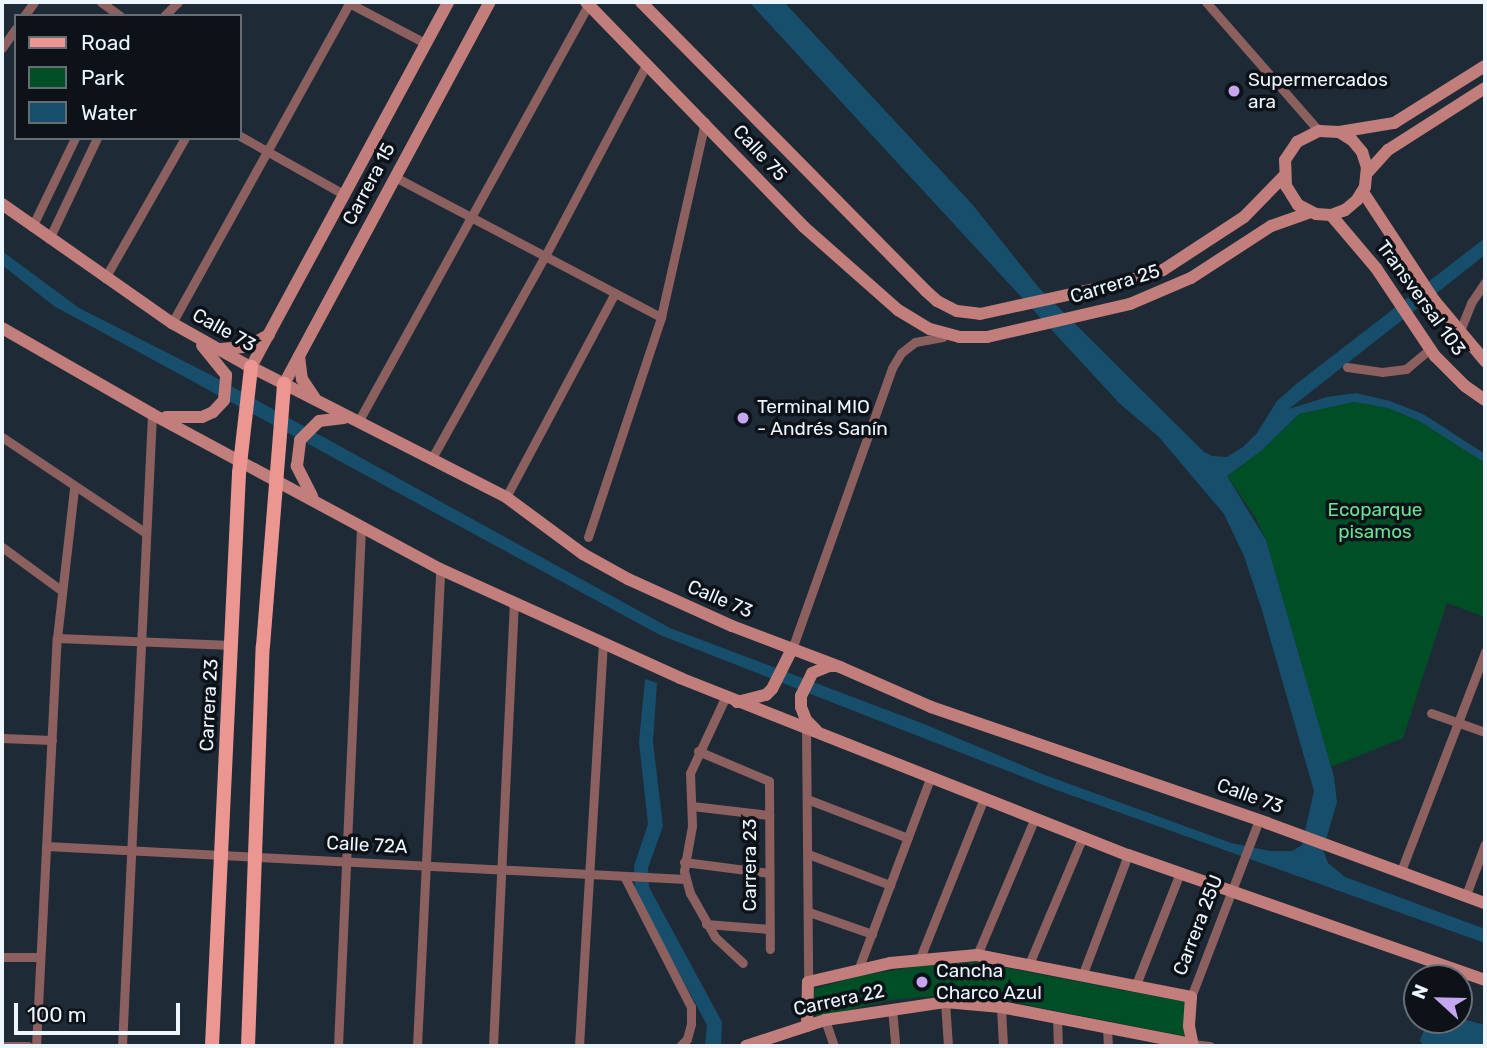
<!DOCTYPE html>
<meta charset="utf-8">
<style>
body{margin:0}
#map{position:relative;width:1487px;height:1048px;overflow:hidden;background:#1f2a37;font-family:Rubik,sans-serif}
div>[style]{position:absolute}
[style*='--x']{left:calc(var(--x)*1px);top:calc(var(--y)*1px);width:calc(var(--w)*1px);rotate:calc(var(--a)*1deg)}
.green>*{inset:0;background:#004e26}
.water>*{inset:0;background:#164e6b}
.street>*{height:9px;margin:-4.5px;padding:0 4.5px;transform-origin:4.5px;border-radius:4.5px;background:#8b605e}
.secondary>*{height:12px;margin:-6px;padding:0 6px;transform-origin:6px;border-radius:6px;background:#c27e7b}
.primary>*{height:14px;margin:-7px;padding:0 7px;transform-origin:7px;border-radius:7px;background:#ec9692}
.dots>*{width:19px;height:19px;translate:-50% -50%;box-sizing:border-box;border:4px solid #0d1218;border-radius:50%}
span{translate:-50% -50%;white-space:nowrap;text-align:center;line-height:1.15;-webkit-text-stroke:7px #0d1218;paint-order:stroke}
.poi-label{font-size:19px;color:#edf5fd}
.left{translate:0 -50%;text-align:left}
.street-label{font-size:19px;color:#edf5fd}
.park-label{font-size:19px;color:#6be193}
.frame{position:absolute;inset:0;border:4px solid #edf5fd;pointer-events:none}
.legend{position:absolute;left:14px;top:14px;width:228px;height:126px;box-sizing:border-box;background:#0d1218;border:2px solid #676d74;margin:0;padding:9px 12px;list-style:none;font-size:21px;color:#edf5fd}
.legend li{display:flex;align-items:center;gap:14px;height:35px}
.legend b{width:35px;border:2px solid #676d74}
.north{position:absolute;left:1403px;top:964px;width:70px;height:70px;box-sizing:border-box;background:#0d1218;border:2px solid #676d74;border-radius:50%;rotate:292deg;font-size:19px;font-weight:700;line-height:28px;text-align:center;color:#edf5fd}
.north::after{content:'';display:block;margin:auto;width:24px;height:32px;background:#c5a6f0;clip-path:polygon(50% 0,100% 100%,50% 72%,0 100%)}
.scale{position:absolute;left:14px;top:1003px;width:166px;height:32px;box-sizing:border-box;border:4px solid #edf5fd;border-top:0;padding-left:9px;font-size:21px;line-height:24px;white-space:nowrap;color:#edf5fd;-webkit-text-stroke:5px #0d1218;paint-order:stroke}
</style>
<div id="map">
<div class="green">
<i style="clip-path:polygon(1354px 402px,1388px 408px,1419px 421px,1485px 463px,1485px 617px,1447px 603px,1403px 738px,1331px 767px,1266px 540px,1255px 517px,1227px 476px,1261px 451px,1299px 414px)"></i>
<i style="clip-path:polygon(976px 962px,1185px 1002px,1184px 1036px,1002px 1000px,945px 995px,891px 1000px,816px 1018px,814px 989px,859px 976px,920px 966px)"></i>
</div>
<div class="water">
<i style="clip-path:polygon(749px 2px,784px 2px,972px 204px,1039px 288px,1204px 452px,1212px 456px,1227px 457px,1243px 447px,1257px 433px,1277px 401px,1295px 385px,1485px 238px,1485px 255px,1289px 409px,1327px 397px,1356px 393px,1390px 401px,1423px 414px,1485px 454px,1485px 463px,1419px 421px,1388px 408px,1354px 402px,1299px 414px,1261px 451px,1227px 476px,1266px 540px,1334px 777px,1337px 802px,1323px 850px,1328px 863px,1345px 877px,1485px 929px,1485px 943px,1051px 788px,660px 635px,54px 306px,2px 265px,2px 251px,79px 308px,211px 375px,670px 628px,924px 724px,1045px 775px,1231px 843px,1270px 851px,1292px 851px,1302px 845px,1314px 791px,1261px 607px,1244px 556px,1224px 514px,1158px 436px,1120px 404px)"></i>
<i style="clip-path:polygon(645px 679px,657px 683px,653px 742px,663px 826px,648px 868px,649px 887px,722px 1022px,721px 1046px,705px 1046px,707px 1025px,635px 891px,634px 866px,648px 824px,639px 742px)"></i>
<i style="clip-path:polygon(1459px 1018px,1485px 1025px,1485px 1046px,1423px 1046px,1420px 1040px,1425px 1028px,1438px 1020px)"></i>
</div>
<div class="street">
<i style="--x:101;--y:2;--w:24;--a:36"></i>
<i style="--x:347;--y:2;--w:88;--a:27.7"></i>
<i style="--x:1206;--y:2;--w:171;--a:48.8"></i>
<i style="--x:24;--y:16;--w:17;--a:-54"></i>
<i style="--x:164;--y:16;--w:20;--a:-45"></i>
<i style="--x:2;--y:48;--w:24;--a:-55"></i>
<i style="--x:240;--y:136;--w:120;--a:29.3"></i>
<i style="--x:395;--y:177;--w:301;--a:27.8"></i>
<i style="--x:32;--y:227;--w:99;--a:-64.2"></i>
<i style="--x:49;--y:239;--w:112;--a:-64.6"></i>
<i style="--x:105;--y:278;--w:161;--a:-60.3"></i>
<i style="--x:172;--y:323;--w:367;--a:-61"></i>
<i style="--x:1459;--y:333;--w:32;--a:-68"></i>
<i style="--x:1471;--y:303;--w:25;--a:-56"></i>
<i style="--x:1347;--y:367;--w:35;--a:8"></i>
<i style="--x:1382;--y:372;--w:24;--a:-7"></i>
<i style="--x:1406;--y:369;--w:31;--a:-40"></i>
<i style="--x:358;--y:422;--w:478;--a:-61.1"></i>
<i style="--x:2;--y:437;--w:173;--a:33.7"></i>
<i style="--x:432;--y:458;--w:231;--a:-60.8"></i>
<i style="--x:545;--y:256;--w:218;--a:-62.1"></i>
<i style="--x:506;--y:497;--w:231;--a:-61.9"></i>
<i style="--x:588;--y:537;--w:232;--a:-71.6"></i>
<i style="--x:661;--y:317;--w:200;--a:-77.3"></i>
<i style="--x:2;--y:547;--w:73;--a:36.1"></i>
<i style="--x:57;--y:638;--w:175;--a:2.3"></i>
<i style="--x:792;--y:649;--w:298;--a:-70.4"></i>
<i style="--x:892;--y:368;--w:17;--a:-59"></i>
<i style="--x:901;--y:353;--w:18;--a:-38"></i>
<i style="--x:915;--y:342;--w:28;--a:-10"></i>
<i style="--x:725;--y:698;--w:83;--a:115"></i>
<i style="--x:690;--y:773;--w:53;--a:87.8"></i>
<i style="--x:692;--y:826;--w:46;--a:100.1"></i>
<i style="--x:684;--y:871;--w:23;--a:75"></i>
<i style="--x:690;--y:893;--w:51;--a:60.4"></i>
<i style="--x:715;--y:937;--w:38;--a:43"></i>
<i style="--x:1431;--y:713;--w:57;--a:19.4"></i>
<i style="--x:806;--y:728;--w:254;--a:89.5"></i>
<i style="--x:2;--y:738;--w:50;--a:2.3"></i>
<i style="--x:698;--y:751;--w:77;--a:22.9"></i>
<i style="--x:769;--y:781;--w:168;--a:89.7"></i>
<i style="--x:807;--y:799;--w:108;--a:21.1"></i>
<i style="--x:692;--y:806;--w:78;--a:6.7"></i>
<i style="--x:46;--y:846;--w:640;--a:2.96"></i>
<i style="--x:808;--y:854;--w:88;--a:20.7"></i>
<i style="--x:684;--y:862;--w:86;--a:7.4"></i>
<i style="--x:1401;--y:871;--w:235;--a:-69"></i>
<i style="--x:624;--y:876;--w:147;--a:62.9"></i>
<i style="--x:691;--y:1007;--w:17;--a:90"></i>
<i style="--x:691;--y:1024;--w:16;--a:105"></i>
<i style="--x:687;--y:1039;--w:10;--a:135"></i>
<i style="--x:1466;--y:895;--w:54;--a:-69.6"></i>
<i style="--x:809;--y:912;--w:67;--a:19.2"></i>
<i style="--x:706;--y:924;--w:63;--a:4.5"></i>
<i style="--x:977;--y:955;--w:149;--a:-67.1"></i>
<i style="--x:2;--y:957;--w:38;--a:0"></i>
<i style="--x:920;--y:958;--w:172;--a:-68.2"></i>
<i style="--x:1029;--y:964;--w:139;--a:-67.1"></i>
<i style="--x:858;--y:970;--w:207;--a:-69.4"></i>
<i style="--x:1082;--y:976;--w:129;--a:-69.2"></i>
<i style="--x:1135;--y:987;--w:123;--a:-68.5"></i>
<i style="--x:1191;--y:997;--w:190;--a:-69"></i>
<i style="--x:945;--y:1002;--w:44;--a:86.1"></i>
<i style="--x:1001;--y:1007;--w:39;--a:87"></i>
<i style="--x:892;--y:1008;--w:38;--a:85"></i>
<i style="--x:1057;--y:1018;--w:28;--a:88"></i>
<i style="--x:825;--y:1020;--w:28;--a:71"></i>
<i style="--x:1107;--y:1028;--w:18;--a:87"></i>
<i style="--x:1192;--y:1044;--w:18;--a:6"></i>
<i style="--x:2;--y:1046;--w:26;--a:0"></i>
<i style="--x:36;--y:1046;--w:409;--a:-87.1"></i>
<i style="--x:57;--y:638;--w:151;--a:-83.5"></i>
<i style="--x:122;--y:1046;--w:633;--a:-87.28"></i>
<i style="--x:338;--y:1046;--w:520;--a:-87.46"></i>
<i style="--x:417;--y:1046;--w:478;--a:-87.2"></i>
<i style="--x:493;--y:1046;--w:442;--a:-87.3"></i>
<i style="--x:579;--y:1046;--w:402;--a:-86.6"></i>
</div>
<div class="secondary">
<i style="--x:586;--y:2;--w:313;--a:45.9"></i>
<i style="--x:804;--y:227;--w:125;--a:41.4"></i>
<i style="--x:898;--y:310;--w:37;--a:31"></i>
<i style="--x:930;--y:329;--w:30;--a:15"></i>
<i style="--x:959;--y:337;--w:28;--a:0"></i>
<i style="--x:987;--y:337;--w:147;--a:-13"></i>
<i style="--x:1130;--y:304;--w:66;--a:-23.1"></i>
<i style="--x:1191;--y:278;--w:95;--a:-33"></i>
<i style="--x:1271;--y:226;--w:42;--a:-19.3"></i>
<i style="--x:641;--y:2;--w:406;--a:45.4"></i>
<i style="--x:926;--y:291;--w:15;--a:42"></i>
<i style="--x:937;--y:301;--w:22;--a:27"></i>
<i style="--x:957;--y:311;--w:23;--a:7"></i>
<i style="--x:980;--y:314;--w:145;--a:-12.3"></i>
<i style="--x:1122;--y:283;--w:43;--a:-17.6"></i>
<i style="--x:1163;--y:270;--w:97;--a:-33.2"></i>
<i style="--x:1244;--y:217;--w:57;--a:-45.7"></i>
<i style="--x:1339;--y:132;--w:15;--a:32"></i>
<i style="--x:1352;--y:140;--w:16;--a:50"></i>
<i style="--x:1362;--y:152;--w:16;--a:72"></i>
<i style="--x:1367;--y:167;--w:20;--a:96"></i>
<i style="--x:1365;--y:187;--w:15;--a:122"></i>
<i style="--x:1357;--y:200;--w:16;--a:140"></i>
<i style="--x:1345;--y:210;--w:15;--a:160"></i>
<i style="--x:1331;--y:215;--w:15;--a:-176"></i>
<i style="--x:1316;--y:214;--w:20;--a:-153"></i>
<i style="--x:1298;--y:205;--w:22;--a:-122"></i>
<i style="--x:1286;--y:186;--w:26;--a:-92"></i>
<i style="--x:1285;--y:160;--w:22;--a:-56"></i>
<i style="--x:1297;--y:142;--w:25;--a:-27"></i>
<i style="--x:1319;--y:131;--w:20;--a:3"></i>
<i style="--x:1339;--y:132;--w:56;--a:-9.3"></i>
<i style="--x:1394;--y:123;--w:107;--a:-32.1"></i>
<i style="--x:1368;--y:172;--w:30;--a:-48"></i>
<i style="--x:1388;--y:150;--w:115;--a:-32.6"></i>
<i style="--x:1363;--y:192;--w:129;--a:56.7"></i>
<i style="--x:1434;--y:300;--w:80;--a:50.1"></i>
<i style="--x:2;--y:204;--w:208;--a:35"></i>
<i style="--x:172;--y:323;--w:84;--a:29.3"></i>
<i style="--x:245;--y:364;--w:293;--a:27"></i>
<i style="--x:506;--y:497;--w:96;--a:36.5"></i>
<i style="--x:583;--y:554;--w:51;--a:29.1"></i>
<i style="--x:628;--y:579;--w:114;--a:24.3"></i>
<i style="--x:732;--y:626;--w:116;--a:20.8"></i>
<i style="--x:840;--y:667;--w:99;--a:23.7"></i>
<i style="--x:931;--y:707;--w:355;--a:19"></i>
<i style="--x:1267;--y:823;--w:232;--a:20.2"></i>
<i style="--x:1331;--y:215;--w:70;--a:49.7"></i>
<i style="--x:1376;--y:268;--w:106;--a:56.2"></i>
<i style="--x:1435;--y:356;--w:42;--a:45"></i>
<i style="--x:1465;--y:386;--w:24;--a:35"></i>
<i style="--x:2;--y:328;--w:173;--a:29.8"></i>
<i style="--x:152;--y:414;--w:327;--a:28.3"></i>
<i style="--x:440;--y:569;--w:264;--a:24.4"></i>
<i style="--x:680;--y:678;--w:482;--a:21.6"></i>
<i style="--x:1128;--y:855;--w:378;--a:19.3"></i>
<i style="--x:221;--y:349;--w:25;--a:-5"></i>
<i style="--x:246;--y:347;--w:26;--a:-28"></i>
<i style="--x:299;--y:356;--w:23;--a:83"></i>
<i style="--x:302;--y:379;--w:22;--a:56"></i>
<i style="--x:251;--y:367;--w:415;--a:-61.6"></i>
<i style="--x:284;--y:384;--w:434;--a:-61.7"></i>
<i style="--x:166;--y:417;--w:36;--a:0"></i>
<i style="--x:202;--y:417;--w:12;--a:-24"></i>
<i style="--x:213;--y:412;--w:16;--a:-47"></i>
<i style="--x:224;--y:400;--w:25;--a:-85"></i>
<i style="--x:226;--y:375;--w:38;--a:-129"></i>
<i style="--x:312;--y:496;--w:34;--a:-117"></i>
<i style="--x:297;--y:466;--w:26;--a:-83"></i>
<i style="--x:300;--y:440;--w:27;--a:-45"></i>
<i style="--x:319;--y:421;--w:25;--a:-7"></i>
<i style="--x:737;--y:702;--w:30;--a:-14"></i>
<i style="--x:766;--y:695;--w:8;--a:-45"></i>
<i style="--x:772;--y:689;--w:45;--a:-63.4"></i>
<i style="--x:816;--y:730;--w:14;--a:-135"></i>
<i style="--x:806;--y:720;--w:14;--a:-111"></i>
<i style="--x:801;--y:707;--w:11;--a:-90"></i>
<i style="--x:801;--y:696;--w:25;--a:-64"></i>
<i style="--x:812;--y:673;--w:18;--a:-22"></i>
<i style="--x:829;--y:666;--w:7;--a:0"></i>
<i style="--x:807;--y:1026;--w:44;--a:-88.7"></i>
<i style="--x:808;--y:982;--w:84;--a:-13"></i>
<i style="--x:890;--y:963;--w:87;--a:-5.3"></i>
<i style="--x:977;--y:955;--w:218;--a:11.1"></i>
<i style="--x:1191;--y:997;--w:29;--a:94"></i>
<i style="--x:1189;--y:1026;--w:20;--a:79"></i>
<i style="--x:746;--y:1046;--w:83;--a:-18.2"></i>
<i style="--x:825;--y:1020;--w:121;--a:-8.5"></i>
<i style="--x:945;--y:1002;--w:56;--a:5.1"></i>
<i style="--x:1001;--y:1007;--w:195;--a:11"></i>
</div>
<div class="primary">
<i style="--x:212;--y:1046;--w:574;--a:-87.3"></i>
<i style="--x:239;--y:473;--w:107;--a:-83.5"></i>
<i style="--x:248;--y:1046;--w:400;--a:-87.9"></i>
<i style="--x:263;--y:646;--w:263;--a:-85.4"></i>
</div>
<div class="dots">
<i style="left:1234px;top:91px;background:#c5a6f0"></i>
<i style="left:743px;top:418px;background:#c5a6f0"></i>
<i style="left:922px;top:982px;background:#c5a6f0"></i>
</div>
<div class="poi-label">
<span class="left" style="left:1248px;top:91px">Supermercados<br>ara</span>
<span class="left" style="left:757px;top:418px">Terminal MIO<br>- Andrés Sanín</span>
<span class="left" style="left:936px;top:982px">Cancha<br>Charco Azul</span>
</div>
<div class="street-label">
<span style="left:760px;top:153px;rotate:47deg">Calle 75</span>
<span style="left:369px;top:184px;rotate:-62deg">Carrera 15</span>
<span style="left:1115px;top:284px;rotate:-17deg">Carrera 25</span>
<span style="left:1421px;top:298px;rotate:54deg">Transversal 103</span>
<span style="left:224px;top:330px;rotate:29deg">Calle 73</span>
<span style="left:720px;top:599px;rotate:23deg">Calle 73</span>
<span style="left:209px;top:705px;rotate:-87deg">Carrera 23</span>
<span style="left:1250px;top:796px;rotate:20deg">Calle 73</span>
<span style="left:367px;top:845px;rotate:3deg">Calle 72A</span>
<span style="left:750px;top:865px;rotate:-90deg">Carrera 23</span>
<span style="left:1198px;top:925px;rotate:-69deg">Carrera 25U</span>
<span style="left:839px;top:1000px;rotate:-12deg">Carrera 22</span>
</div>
<div class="park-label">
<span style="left:1375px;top:521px">Ecoparque<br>pisamos</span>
</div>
<div class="frame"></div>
<ul class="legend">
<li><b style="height:9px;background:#ec9692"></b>Road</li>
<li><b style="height:19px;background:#004e26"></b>Park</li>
<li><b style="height:19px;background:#164e6b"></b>Water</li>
</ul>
<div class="north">N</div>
<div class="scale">100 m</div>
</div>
